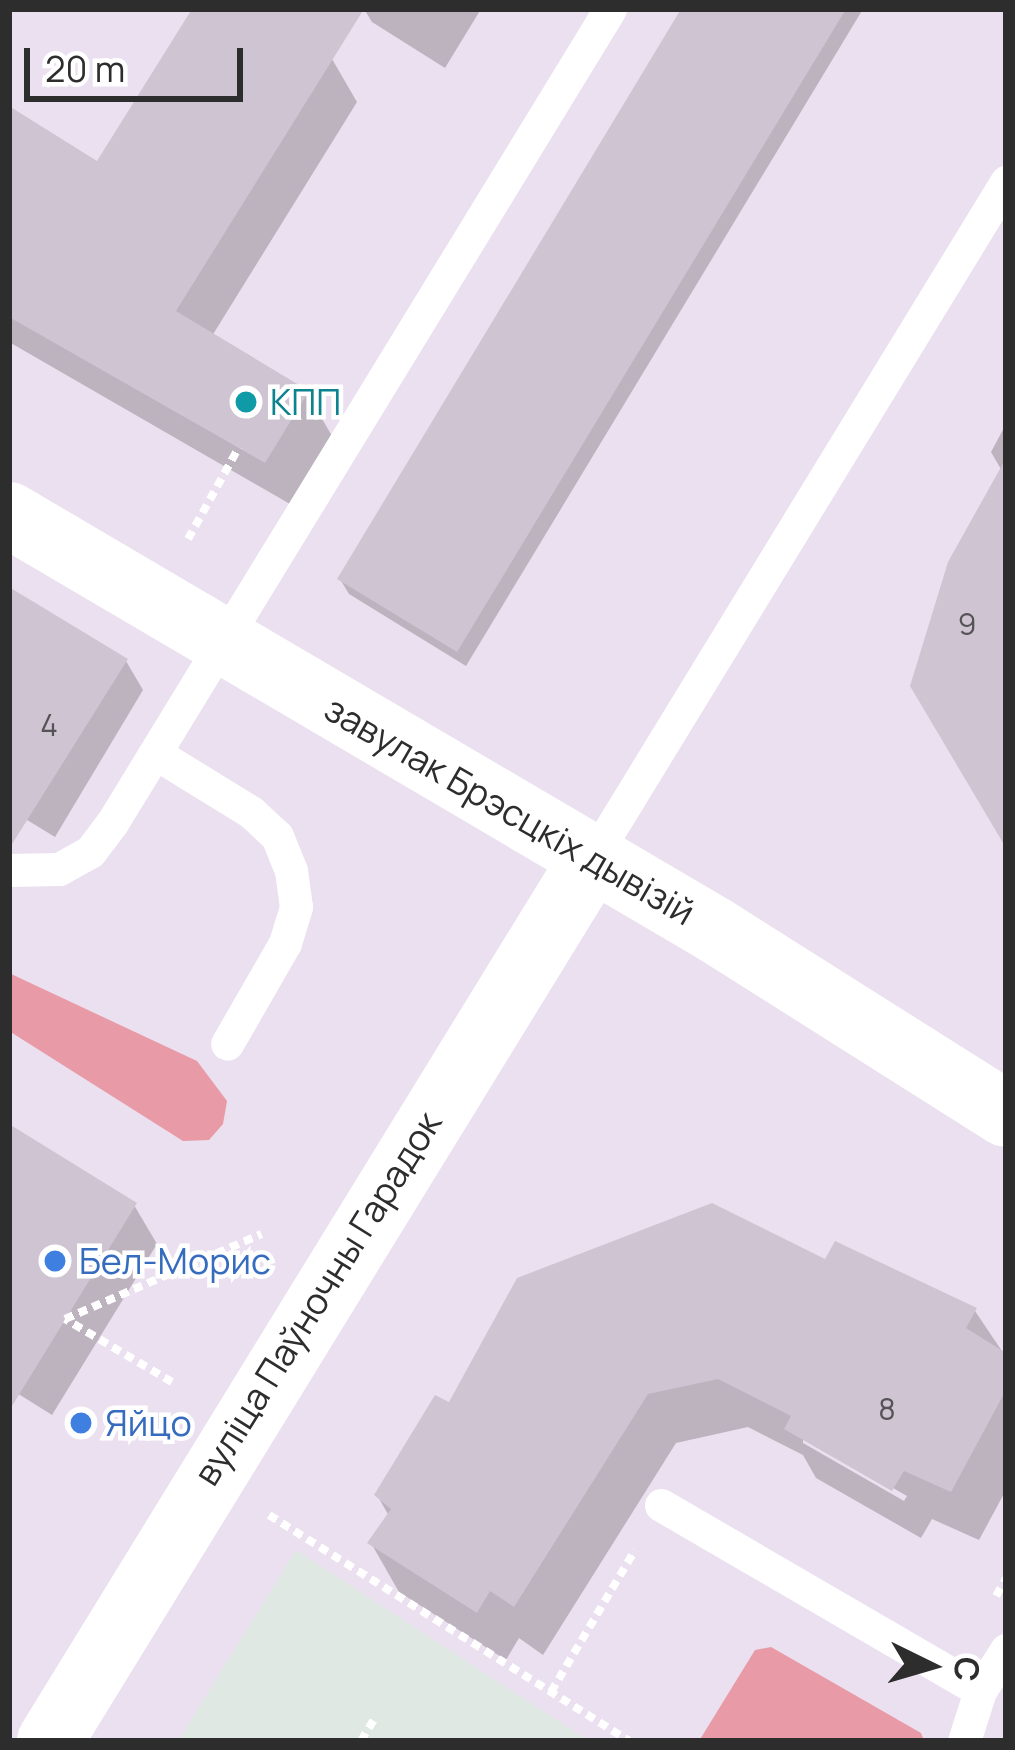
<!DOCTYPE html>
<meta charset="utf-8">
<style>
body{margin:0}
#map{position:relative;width:1015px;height:1750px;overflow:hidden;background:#ebe0ef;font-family:Manrope,sans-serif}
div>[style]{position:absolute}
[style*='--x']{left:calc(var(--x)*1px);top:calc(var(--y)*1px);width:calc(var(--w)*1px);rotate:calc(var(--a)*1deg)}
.industrial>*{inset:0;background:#e0e8e4}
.green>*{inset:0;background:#e89aa6}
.shadow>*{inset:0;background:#0003}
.building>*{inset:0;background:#cfc4d2}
.path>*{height:8px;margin-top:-4px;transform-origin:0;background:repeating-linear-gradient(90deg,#fff 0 9px,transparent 0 15px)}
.lane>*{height:33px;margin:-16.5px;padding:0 16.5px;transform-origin:16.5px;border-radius:16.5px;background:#fff}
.secondary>*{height:66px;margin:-33px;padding:0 33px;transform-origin:33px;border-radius:33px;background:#fff}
.dots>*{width:33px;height:33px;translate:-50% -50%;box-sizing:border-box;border:6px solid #fff;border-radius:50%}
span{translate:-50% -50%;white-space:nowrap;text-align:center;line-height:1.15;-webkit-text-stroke:9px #fff;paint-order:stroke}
.number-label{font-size:30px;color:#565356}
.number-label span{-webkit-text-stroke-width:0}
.culture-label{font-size:36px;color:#0d838f}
.left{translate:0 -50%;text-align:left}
.street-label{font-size:36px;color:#2d2d2d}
.shop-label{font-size:36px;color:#366cbe}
.frame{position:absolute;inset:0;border:12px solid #2d2d2d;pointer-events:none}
.north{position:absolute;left:871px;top:1606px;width:120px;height:120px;-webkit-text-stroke:9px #fff;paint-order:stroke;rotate:95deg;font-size:33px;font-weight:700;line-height:48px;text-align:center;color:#2d2d2d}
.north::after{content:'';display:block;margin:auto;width:42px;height:54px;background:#2d2d2d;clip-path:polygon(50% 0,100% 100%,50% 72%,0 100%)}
.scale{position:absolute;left:24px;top:48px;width:219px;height:54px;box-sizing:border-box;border:6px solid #2d2d2d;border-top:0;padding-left:15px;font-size:36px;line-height:42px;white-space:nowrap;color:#2d2d2d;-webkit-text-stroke:9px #fff;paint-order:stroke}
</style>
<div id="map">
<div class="industrial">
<i style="clip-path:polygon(296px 1550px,589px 1741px,178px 1741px)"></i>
</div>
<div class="green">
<i style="clip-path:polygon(9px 973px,197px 1061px,227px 1101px,223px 1124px,209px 1140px,183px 1141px,9px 1031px)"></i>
<i style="clip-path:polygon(771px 1647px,921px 1733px,924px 1741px,699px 1741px,755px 1650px)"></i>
</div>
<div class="shadow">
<i style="clip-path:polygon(196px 9px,252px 9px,332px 59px,357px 102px,212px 336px,307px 393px,332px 436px,290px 504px,9px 342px,9px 127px,98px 165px)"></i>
<i style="clip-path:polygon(364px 9px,481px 9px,445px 68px,372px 22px)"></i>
<i style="clip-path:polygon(684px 9px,863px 9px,466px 666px,349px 594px,340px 579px)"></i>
<i style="clip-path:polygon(1006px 424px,1006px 835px,1002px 471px,991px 452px)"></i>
<i style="clip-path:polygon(9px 590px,126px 661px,143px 690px,55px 837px,9px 809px)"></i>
<i style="clip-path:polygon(9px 1127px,134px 1205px,157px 1244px,52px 1415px,9px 1388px)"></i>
<i style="clip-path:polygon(evenodd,826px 1263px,975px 1311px,1006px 1357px,1006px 1490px,979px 1540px,932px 1519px,921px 1538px,816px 1478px,803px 1455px,748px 1427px,676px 1443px,543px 1655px,519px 1638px,506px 1660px,399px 1592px,371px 1543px,389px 1516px,377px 1495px,450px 1406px,826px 1263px,803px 1436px,907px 1496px,904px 1501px,803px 1443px,803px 1436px)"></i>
</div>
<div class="building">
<i style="clip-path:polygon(192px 9px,364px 9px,176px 311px,309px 391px,265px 463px,9px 317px,9px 106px,97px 161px)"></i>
<i style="clip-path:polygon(681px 9px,846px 9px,457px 652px,337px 579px)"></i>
<i style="clip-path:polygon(1006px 458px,1006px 848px,910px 686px,948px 562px)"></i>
<i style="clip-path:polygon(9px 587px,128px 659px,9px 849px)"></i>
<i style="clip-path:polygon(9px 1124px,137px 1203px,9px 1411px)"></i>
<i style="clip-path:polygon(712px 1203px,825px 1259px,835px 1241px,977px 1308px,966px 1328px,1006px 1353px,1006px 1390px,951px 1492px,904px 1471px,892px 1491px,784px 1429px,791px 1416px,718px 1379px,648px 1394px,514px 1607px,490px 1591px,477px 1613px,367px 1543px,391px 1509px,374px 1495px,435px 1395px,449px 1402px,517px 1278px)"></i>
</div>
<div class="path">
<i style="--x:188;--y:539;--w:105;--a:-61"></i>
<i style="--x:172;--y:1382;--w:124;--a:-149.5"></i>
<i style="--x:65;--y:1319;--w:214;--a:-23.4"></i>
<i style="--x:269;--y:1515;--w:425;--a:32.1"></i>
<i style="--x:996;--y:1596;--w:20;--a:-60"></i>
<i style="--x:551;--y:1692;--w:165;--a:-59.4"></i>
<i style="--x:361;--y:1741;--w:27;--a:-59"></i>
</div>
<div class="lane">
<i style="--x:155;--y:753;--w:113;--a:31.6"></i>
<i style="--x:251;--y:812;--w:35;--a:43"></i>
<i style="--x:277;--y:836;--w:38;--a:68"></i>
<i style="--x:291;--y:871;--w:36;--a:82"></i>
<i style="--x:296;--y:907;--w:38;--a:107"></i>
<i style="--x:285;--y:943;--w:116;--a:119.9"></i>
<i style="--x:592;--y:859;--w:794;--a:-58.55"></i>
<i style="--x:9;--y:870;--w:50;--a:-1.1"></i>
<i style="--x:59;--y:869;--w:35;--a:-29"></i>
<i style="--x:90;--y:852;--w:36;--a:-53"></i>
<i style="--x:112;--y:823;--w:954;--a:-58.54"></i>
<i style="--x:661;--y:1505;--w:369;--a:30.2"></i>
<i style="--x:980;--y:1691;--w:49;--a:-57.6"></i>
<i style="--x:964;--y:1741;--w:52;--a:-72.3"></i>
</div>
<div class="secondary">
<i style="--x:9;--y:515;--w:819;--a:30.45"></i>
<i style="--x:715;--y:930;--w:344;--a:32.3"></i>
<i style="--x:50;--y:1741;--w:1035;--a:-58.43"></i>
</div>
<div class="dots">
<i style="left:246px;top:402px;background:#0f9aa8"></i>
<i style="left:55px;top:1261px;background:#3f7fe0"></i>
<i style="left:81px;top:1423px;background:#3f7fe0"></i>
</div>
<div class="number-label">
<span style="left:967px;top:624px">9</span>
<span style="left:49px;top:725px">4</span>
<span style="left:887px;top:1409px">8</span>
</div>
<div class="culture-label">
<span class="left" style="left:270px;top:402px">КПП</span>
</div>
<div class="street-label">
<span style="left:510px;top:810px;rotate:30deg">завулак Брэсцкіх дывізій</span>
<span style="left:317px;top:1298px;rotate:-58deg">вуліца Паўночны Гарадок</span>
</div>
<div class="shop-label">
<span class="left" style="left:79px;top:1261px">Бел-Морис</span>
<span class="left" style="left:105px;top:1423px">Яйцо</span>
</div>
<div class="frame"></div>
<div class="north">С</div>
<div class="scale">20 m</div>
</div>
